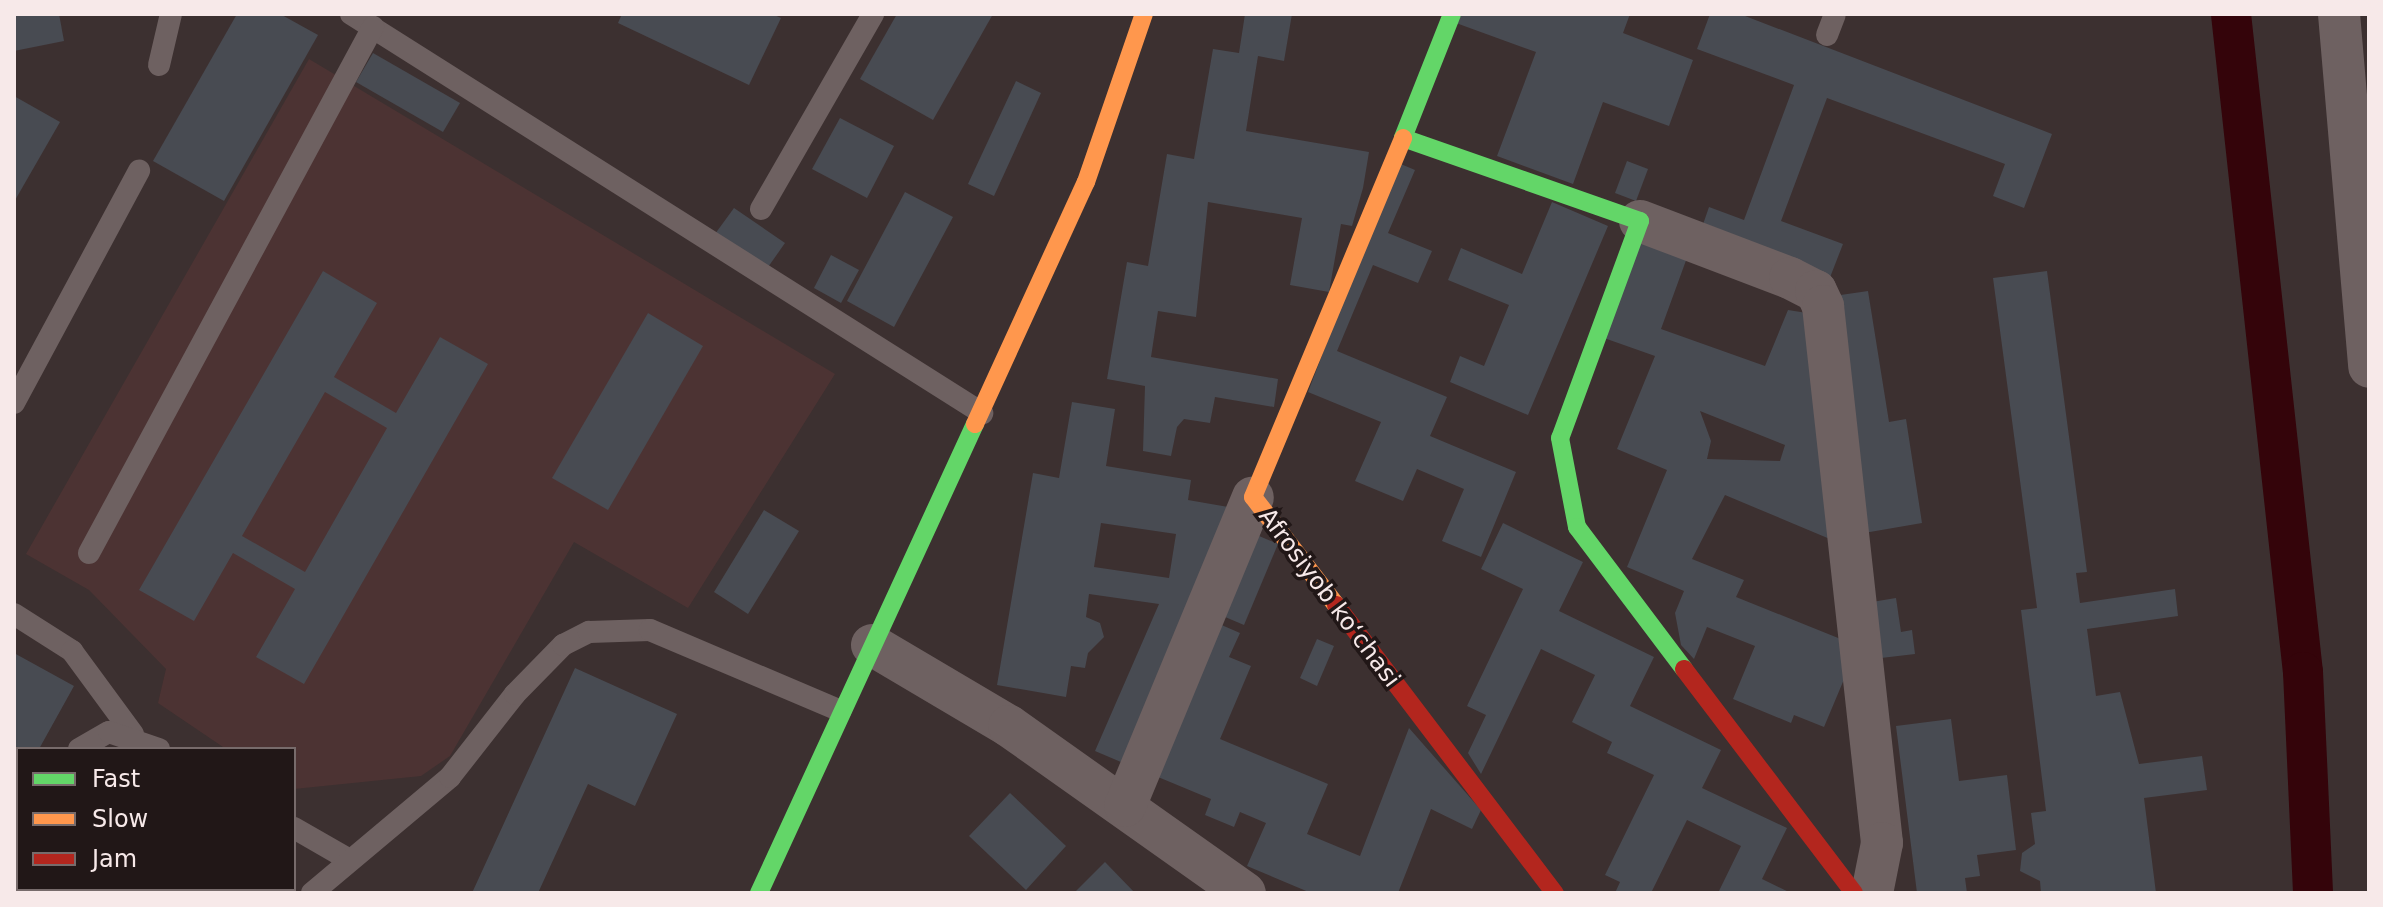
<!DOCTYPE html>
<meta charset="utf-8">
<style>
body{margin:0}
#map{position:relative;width:2383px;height:907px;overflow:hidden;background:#3c3030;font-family:"DejaVu Sans",sans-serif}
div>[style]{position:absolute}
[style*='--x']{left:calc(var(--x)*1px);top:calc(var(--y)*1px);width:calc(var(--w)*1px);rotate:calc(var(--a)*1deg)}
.built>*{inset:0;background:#4c3333}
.canal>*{height:40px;margin:-20px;padding:0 20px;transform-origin:20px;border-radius:20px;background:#34040a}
.building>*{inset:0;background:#484b52}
.lane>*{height:22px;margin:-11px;padding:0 11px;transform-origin:11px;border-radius:11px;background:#6e6161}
.street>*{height:42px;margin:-21px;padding:0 21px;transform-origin:21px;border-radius:21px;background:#6e6161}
.fast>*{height:18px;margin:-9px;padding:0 9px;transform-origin:9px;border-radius:9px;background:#63d668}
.slow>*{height:18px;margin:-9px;padding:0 9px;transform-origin:9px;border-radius:9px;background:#ff974d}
.jam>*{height:18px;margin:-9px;padding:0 9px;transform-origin:9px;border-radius:9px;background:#b3261e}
span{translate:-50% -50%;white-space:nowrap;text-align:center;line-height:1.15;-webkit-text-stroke:7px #211717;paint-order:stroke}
.street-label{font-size:24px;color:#f7e9e9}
.frame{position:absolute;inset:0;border:16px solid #f7e9e9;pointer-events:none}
.legend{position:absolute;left:16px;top:747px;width:280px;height:144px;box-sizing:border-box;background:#211717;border:2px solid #776b6b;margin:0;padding:10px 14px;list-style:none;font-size:24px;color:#f7e9e9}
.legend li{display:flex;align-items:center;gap:16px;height:40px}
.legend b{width:40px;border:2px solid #776b6b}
</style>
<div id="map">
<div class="built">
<i style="clip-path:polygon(309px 59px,835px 374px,688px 608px,574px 542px,450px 756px,421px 776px,294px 789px,294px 749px,226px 749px,158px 703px,166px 669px,89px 590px,26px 554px)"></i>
</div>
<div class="canal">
<i style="--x:2231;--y:14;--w:662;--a:83.76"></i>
<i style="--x:2303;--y:672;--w:221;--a:87.4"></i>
</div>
<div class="building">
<i style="clip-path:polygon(14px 14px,59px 14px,64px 41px,14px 51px)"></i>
<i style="clip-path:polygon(237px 14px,280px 14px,318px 35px,224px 201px,153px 161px)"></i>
<i style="clip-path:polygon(622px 14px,772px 14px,781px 18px,749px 85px,618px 23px)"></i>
<i style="clip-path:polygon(897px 14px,993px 14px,933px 120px,860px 79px)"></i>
<i style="clip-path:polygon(1245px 14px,1292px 14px,1284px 61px,1258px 56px,1246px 131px,1369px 152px,1363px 188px,1352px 226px,1341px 224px,1329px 292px,1290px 285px,1302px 218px,1208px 202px,1196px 317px,1158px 311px,1151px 357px,1278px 379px,1274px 407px,1215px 397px,1210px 423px,1184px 419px,1177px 427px,1171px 456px,1143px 451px,1145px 386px,1107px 379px,1127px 262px,1148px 266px,1167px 154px,1194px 159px,1213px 49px,1239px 53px)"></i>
<i style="clip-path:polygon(1459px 14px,1630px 14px,1623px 33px,1693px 60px,1669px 126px,1603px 102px,1573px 184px,1497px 156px,1536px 52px,1456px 23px)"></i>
<i style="clip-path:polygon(1710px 14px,1740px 14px,2052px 134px,2024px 208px,1993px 196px,2005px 164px,1827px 98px,1781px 221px,1843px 244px,1829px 280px,1700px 233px,1709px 207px,1744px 220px,1794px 85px,1697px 49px)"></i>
<i style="clip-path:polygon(373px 53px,460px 103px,443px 132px,356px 82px)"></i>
<i style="clip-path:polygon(1016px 81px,1041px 93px,994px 196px,968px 184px)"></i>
<i style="clip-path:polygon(14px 96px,60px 122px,14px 202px)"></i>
<i style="clip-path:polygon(840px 118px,894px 146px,867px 198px,812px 169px)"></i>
<i style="clip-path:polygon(1627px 161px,1648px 169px,1636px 201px,1615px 193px)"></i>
<i style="clip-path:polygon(1396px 162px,1415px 170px,1388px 233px,1432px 251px,1418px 283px,1373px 265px,1337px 351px,1447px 397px,1430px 436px,1516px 472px,1481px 557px,1442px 541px,1464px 489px,1417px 469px,1403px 501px,1355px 481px,1381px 422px,1308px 392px)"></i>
<i style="clip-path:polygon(905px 192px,953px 217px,894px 327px,847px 301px)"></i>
<i style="clip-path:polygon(1552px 202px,1608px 226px,1528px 415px,1450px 382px,1460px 356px,1484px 366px,1509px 305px,1448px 280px,1461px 248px,1522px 274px)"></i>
<i style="clip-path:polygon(734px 208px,785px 243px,766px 270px,715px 234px)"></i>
<i style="clip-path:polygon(evenodd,1640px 237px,1688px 255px,1661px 329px,1765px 366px,1788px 310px,1813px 314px,1837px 542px,1725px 495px,1692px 559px,1744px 580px,1736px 597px,1858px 646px,1824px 727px,1794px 715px,1791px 723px,1733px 699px,1755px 646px,1707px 627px,1694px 659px,1681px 645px,1675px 613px,1684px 591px,1627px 567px,1667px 470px,1617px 449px,1655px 356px,1604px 338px,1640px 237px,1700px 411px,1785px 445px,1780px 461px,1707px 459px,1711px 441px,1700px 411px)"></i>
<i style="clip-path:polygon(831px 255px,859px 270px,841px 303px,814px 288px)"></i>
<i style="clip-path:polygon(evenodd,323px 271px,377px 303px,334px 377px,396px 413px,440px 337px,488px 364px,304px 684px,256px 657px,295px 589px,233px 553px,194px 621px,139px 590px,323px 271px,325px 392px,387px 428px,305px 572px,242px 536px,325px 392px)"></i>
<i style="clip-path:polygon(2047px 271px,2087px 572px,2076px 573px,2080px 603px,2175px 589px,2178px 616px,2087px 629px,2096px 696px,2120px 692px,2139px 764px,2202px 756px,2207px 790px,2144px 798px,2156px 893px,2041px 893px,2040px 881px,2020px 871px,2022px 853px,2035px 844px,2031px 813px,2046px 811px,2021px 610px,2037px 608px,1993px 278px)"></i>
<i style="clip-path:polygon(1868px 291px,1889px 422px,1906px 419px,1922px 523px,1864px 533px,1827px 297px)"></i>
<i style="clip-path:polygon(648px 313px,703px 346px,608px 510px,552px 478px)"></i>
<i style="clip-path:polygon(evenodd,1072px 402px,1115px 409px,1106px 466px,1191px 480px,1188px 500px,1234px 508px,1128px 765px,1095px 751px,1159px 604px,1089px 594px,1086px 617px,1100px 623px,1104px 637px,1088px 653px,1085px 668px,1071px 666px,1066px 697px,997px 685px,1033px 473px,1059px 478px,1072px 402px,1101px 523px,1176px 534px,1169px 578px,1094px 567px,1101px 523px)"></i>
<i style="clip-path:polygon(764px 510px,799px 531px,748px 614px,714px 592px)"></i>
<i style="clip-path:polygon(1503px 523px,1583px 562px,1559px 611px,1654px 657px,1630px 706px,1721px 750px,1702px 788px,1787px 828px,1762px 879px,1791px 893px,1718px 893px,1741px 846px,1687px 820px,1651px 893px,1615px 893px,1620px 882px,1605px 875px,1654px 775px,1607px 753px,1612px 742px,1572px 722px,1595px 675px,1541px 649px,1481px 774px,1468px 753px,1486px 715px,1467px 706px,1523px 589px,1481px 569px)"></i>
<i style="clip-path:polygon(1245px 530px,1278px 544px,1244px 625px,1211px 611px)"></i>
<i style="clip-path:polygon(1896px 598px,1901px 632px,1912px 630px,1915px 654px,1881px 658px,1872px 602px)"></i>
<i style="clip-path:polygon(1210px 620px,1240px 633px,1229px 657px,1251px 666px,1220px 739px,1328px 784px,1307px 834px,1360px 856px,1409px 728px,1481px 810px,1472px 829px,1431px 809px,1398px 893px,1311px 893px,1247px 866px,1266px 823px,1240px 812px,1234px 827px,1205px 815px,1211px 799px,1146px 772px)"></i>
<i style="clip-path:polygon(1317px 639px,1334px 646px,1317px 686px,1300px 678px)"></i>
<i style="clip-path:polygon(14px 653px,74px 686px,39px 749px,18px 749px,14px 794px)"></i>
<i style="clip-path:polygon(575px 668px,677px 714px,635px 806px,588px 784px,538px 893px,472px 893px)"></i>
<i style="clip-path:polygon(1951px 719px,1959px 781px,2007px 775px,2016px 850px,1977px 855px,1980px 876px,1965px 878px,1967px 893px,1917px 893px,1896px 726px)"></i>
<i style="clip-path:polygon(1010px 793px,1066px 846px,1026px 890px,969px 836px)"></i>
<i style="clip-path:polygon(1105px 862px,1135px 893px,1074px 893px)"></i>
<i style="clip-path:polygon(68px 889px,155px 889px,66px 893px)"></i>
</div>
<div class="lane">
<i style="--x:351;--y:14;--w:747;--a:32.31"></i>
<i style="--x:1827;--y:35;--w:22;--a:-69"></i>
<i style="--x:159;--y:65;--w:52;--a:-76.8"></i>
<i style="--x:761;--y:209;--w:225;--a:-60.1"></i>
<i style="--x:14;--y:403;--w:264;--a:-61.7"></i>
<i style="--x:89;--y:553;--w:598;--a:-61.63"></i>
<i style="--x:14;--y:614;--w:69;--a:32.5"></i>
<i style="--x:72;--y:651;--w:103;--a:53.7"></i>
<i style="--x:79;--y:749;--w:34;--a:-30"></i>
<i style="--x:109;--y:732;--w:53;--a:18.8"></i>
<i style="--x:294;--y:828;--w:62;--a:29.9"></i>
<i style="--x:14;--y:852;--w:7;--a:-56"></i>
<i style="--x:312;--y:893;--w:180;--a:-40"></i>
<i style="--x:450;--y:777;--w:105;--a:-51.9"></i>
<i style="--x:515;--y:694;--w:69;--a:-45.6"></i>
<i style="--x:563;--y:645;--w:29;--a:-27"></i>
<i style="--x:589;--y:632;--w:61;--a:-1.9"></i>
<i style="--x:650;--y:630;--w:207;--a:23"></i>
</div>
<div class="street">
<i style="--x:2339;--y:14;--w:354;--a:85.1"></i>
<i style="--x:1640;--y:221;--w:160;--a:20.8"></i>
<i style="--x:1790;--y:278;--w:29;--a:27"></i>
<i style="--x:1816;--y:291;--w:17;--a:65"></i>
<i style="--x:1823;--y:306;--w:540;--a:83.73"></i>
<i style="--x:1882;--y:843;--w:51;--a:101.3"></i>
<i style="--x:872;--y:645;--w:159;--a:30.6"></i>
<i style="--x:1009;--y:726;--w:289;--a:35.3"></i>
<i style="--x:1125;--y:806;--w:334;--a:-67.5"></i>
</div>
<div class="fast">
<i style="--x:1452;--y:14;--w:133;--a:111.6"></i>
<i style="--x:1403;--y:138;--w:251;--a:19.3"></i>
<i style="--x:1640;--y:221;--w:231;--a:110.2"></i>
<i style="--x:1560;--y:438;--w:91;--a:79.2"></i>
<i style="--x:1577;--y:527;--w:178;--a:53"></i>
<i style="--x:759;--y:893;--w:516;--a:-65.27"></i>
</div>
<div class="slow">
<i style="--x:975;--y:424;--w:266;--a:-65.4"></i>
<i style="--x:1086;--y:182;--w:178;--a:-71"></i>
<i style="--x:1336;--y:605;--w:136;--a:-127.5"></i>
<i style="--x:1253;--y:497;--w:389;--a:-67.3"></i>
</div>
<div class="jam">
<i style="--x:1336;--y:605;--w:362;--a:52.8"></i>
<i style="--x:1684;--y:669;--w:281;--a:52.8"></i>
</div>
<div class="street-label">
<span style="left:1329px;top:598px;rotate:53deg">Afrosiyob koʻchasi</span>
</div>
<div class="frame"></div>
<ul class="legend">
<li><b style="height:10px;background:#63d668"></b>Fast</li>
<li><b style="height:10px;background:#ff974d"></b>Slow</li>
<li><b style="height:10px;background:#b3261e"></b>Jam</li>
</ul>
</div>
